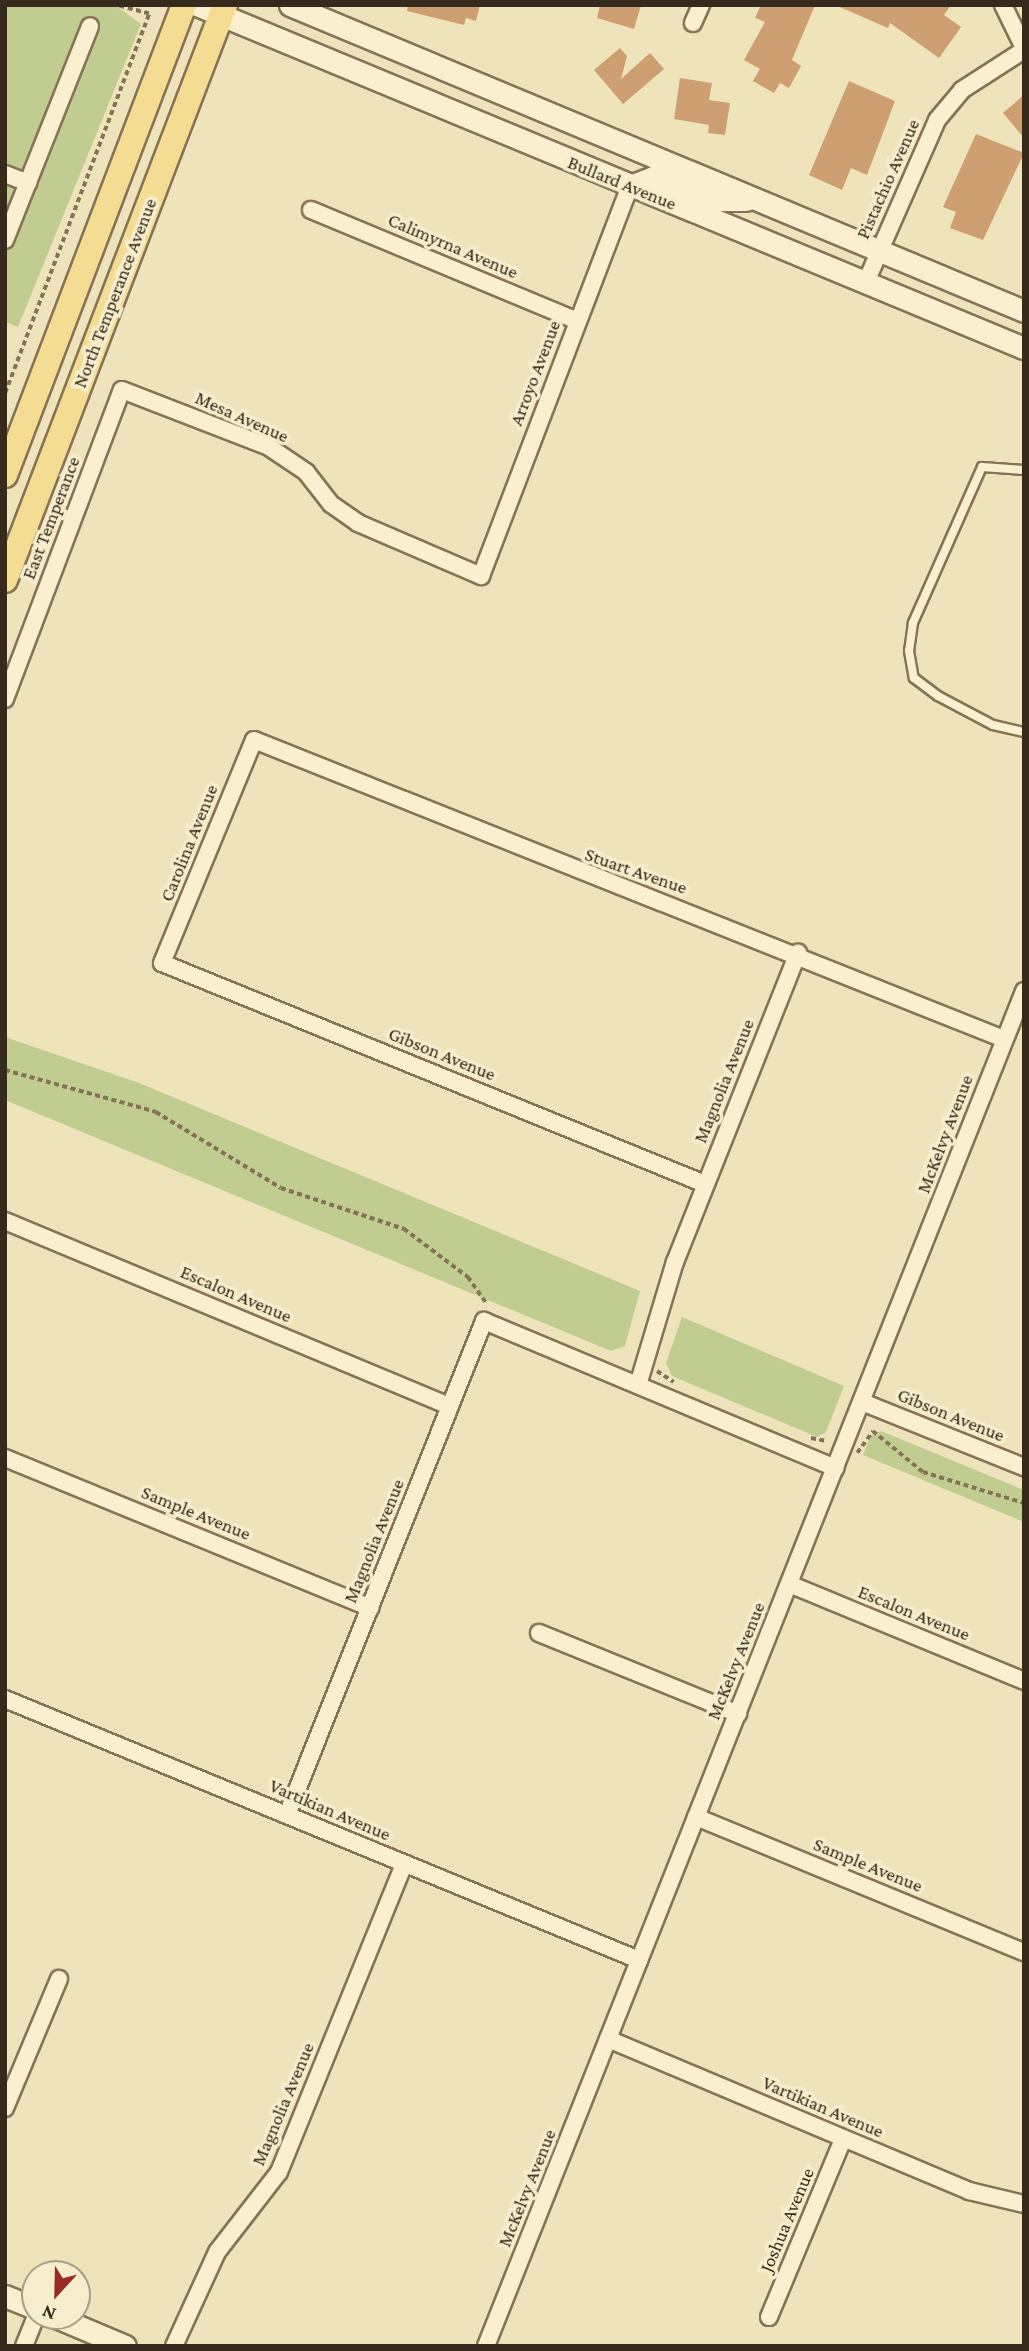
<!DOCTYPE html>
<style>
body{margin:0}
#map{position:relative;width:1029px;height:2351px;overflow:hidden;background:#efe3bc;font-family:"Crimson Pro",serif}
div>[style]{position:absolute}
[style*='--x']{left:calc(var(--x)*1px);top:calc(var(--y)*1px);width:calc(var(--w)*1px);rotate:calc(var(--a)*1deg)}
.green>*{inset:0;background:#c1cc91}
.building>*{inset:0;background:#ce9f71}
.path>*{height:3.5px;margin-top:-1.75px;transform-origin:0;background:repeating-linear-gradient(90deg,#867356 0 5px,transparent 0 8.5px)}
.roads{filter:drop-shadow(2px 0 #867356) drop-shadow(-2px 0 #867356) drop-shadow(0 2px #867356) drop-shadow(0 -2px #867356)}
.lane>*{height:8px;margin:-4px;padding:0 4px;transform-origin:4px;border-radius:4px;background:#faf0d0}
.street>*{height:16px;margin:-8px;padding:0 8px;transform-origin:8px;border-radius:8px;background:#faf0d0}
.secondary>*{height:21px;margin:-10.5px;padding:0 10.5px;transform-origin:10.5px;border-radius:10.5px;background:#faf0d0}
.primary>*{height:24px;margin:-12px;padding:0 12px;transform-origin:12px;border-radius:12px;background:#f4dd92}
span{translate:-50% -50%;white-space:nowrap;text-align:center;line-height:1.15;-webkit-text-stroke:7px #f6edcc;paint-order:stroke}
.street-label{font-size:19px;color:#352a1b}
.frame{position:absolute;inset:0;border:7px solid #352a1b;pointer-events:none}
.north{position:absolute;left:21px;top:2260px;width:70px;height:70px;box-sizing:border-box;background:#f6edcc;border:2px solid #a99f85;border-radius:50%;rotate:202deg;font-size:19px;font-weight:700;line-height:28px;text-align:center;color:#352a1b}
.north::after{content:'';display:block;margin:auto;width:24px;height:32px;background:#972c24;clip-path:polygon(50% 0,100% 100%,50% 72%,0 100%)}
</style>
<div id="map">
<div class="green">
<i style="clip-path:polygon(5px 5px,115px 5px,141px 24px,18px 327px,5px 322px)"></i>
<i style="clip-path:polygon(5px 1037px,139px 1083px,640px 1291px,625px 1346px,611px 1351px,5px 1100px)"></i>
<i style="clip-path:polygon(682px 1317px,844px 1386px,826px 1432px,817px 1437px,672px 1376px,666px 1363px)"></i>
<i style="clip-path:polygon(881px 1431px,1024px 1490px,1024px 1522px,863px 1455px,871px 1435px)"></i>
</div>
<div class="building">
<i style="clip-path:polygon(408px 5px,480px 5px,476px 21px,466px 18px,464px 25px,407px 11px)"></i>
<i style="clip-path:polygon(600px 5px,641px 5px,634px 29px,597px 18px)"></i>
<i style="clip-path:polygon(761px 5px,815px 5px,792px 60px,801px 66px,789px 88px,780px 83px,774px 93px,753px 81px,760px 69px,744px 60px,765px 22px,755px 18px)"></i>
<i style="clip-path:polygon(835px 5px,951px 5px,944px 15px,961px 27px,939px 58px,890px 23px,888px 28px)"></i>
<i style="clip-path:polygon(620px 48px,627px 56px,621px 79px,650px 53px,664px 69px,623px 104px,594px 70px)"></i>
<i style="clip-path:polygon(680px 78px,712px 83px,709px 100px,730px 103px,725px 135px,708px 133px,709px 125px,674px 119px)"></i>
<i style="clip-path:polygon(849px 81px,895px 101px,867px 175px,851px 168px,842px 190px,809px 175px)"></i>
<i style="clip-path:polygon(1024px 95px,1024px 138px,1003px 113px)"></i>
<i style="clip-path:polygon(976px 134px,1024px 153px,983px 240px,950px 228px,956px 212px,943px 207px)"></i>
</div>
<div class="path">
<i style="--x:5;--y:393;--w:405;--a:-69.2"></i>
<i style="--x:149;--y:14;--w:35;--a:-165"></i>
<i style="--x:5;--y:1070;--w:157;--a:15.5"></i>
<i style="--x:156;--y:1112;--w:146;--a:31.3"></i>
<i style="--x:281;--y:1188;--w:130;--a:18.4"></i>
<i style="--x:404;--y:1229;--w:80;--a:36.9"></i>
<i style="--x:468;--y:1277;--w:33;--a:55"></i>
<i style="--x:657;--y:1371;--w:20;--a:33"></i>
<i style="--x:811;--y:1438;--w:16;--a:11"></i>
<i style="--x:857;--y:1453;--w:27;--a:-54"></i>
<i style="--x:873;--y:1431;--w:65;--a:39.4"></i>
<i style="--x:923;--y:1472;--w:106;--a:17.1"></i>
</div>
<div class="roads">
<div class="lane">
<i style="--x:1024;--y:470;--w:42;--a:-175.9"></i>
<i style="--x:982;--y:467;--w:171;--a:113.9"></i>
<i style="--x:913;--y:623;--w:28;--a:98"></i>
<i style="--x:909;--y:651;--w:27;--a:80"></i>
<i style="--x:914;--y:678;--w:30;--a:37"></i>
<i style="--x:938;--y:696;--w:62;--a:27.8"></i>
<i style="--x:993;--y:725;--w:32;--a:13"></i>
</div>
<div class="street">
<i style="--x:1003;--y:5;--w:48;--a:64"></i>
<i style="--x:693;--y:23;--w:20;--a:-66"></i>
<i style="--x:5;--y:174;--w:25;--a:21"></i>
<i style="--x:311;--y:210;--w:289;--a:22.6"></i>
<i style="--x:5;--y:240;--w:230;--a:-68.3"></i>
<i style="--x:866;--y:282;--w:177;--a:-66.3"></i>
<i style="--x:937;--y:120;--w:39;--a:-50"></i>
<i style="--x:962;--y:90;--w:74;--a:-32.8"></i>
<i style="--x:5;--y:699;--w:330;--a:-69.3"></i>
<i style="--x:122;--y:390;--w:158;--a:21.2"></i>
<i style="--x:269;--y:447;--w:45;--a:34"></i>
<i style="--x:306;--y:472;--w:41;--a:52"></i>
<i style="--x:331;--y:504;--w:33;--a:35"></i>
<i style="--x:358;--y:523;--w:134;--a:23.3"></i>
<i style="--x:481;--y:576;--w:417;--a:-69.1"></i>
<i style="--x:705;--y:1184;--w:586;--a:-157.85"></i>
<i style="--x:162;--y:963;--w:241;--a:-67.6"></i>
<i style="--x:254;--y:740;--w:807;--a:21.74"></i>
<i style="--x:5;--y:1221;--w:482;--a:22.6"></i>
<i style="--x:638;--y:1385;--w:128;--a:-73.3"></i>
<i style="--x:675;--y:1262;--w:333;--a:-68.3"></i>
<i style="--x:862;--y:1402;--w:175;--a:21.9"></i>
<i style="--x:5;--y:1458;--w:395;--a:22.3"></i>
<i style="--x:789;--y:1584;--w:254;--a:22.4"></i>
<i style="--x:539;--y:1633;--w:215;--a:22.1"></i>
<i style="--x:5;--y:1699;--w:686;--a:22.38"></i>
<i style="--x:287;--y:1815;--w:532;--a:-68.26"></i>
<i style="--x:484;--y:1321;--w:381;--a:22.7"></i>
<i style="--x:696;--y:1817;--w:355;--a:22.4"></i>
<i style="--x:608;--y:2039;--w:392;--a:22.8"></i>
<i style="--x:969;--y:2191;--w:57;--a:13.3"></i>
<i style="--x:5;--y:2108;--w:140;--a:-67.3"></i>
<i style="--x:769;--y:2317;--w:193;--a:-67.4"></i>
<i style="--x:24;--y:2346;--w:32;--a:-68"></i>
<i style="--x:174;--y:2346;--w:103;--a:-65.4"></i>
<i style="--x:217;--y:2252;--w:101;--a:-52.2"></i>
<i style="--x:279;--y:2172;--w:332;--a:-67.9"></i>
<i style="--x:486;--y:2346;--w:1458;--a:-68.34"></i>
</div>
<div class="secondary">
<i style="--x:197;--y:5;--w:895;--a:22.53"></i>
<i style="--x:290;--y:5;--w:795;--a:22.63"></i>
<i style="--x:630;--y:186;--w:25;--a:-21"></i>
<i style="--x:653;--y:177;--w:67;--a:20.1"></i>
<i style="--x:716;--y:200;--w:30;--a:0"></i>
<i style="--x:5;--y:2296;--w:32;--a:22"></i>
<i style="--x:54;--y:2316;--w:77;--a:22.9"></i>
</div>
<div class="primary">
<i style="--x:5;--y:475;--w:503;--a:-69.15"></i>
<i style="--x:5;--y:580;--w:616;--a:-69.06"></i>
</div>
</div>
<div class="street-label">
<span style="left:888px;top:179px;rotate:-66deg">Pistachio Avenue</span>
<span style="left:622px;top:183px;rotate:22deg">Bullard Avenue</span>
<span style="left:453px;top:246px;rotate:23deg">Calimyrna Avenue</span>
<span style="left:115px;top:293px;rotate:-69deg">North Temperance Avenue</span>
<span style="left:535px;top:373px;rotate:-69deg">Arroyo Avenue</span>
<span style="left:242px;top:417px;rotate:24deg">Mesa Avenue</span>
<span style="left:51px;top:518px;rotate:-69deg">East Temperance</span>
<span style="left:189px;top:843px;rotate:-68deg">Carolina Avenue</span>
<span style="left:636px;top:871px;rotate:19deg">Stuart Avenue</span>
<span style="left:442px;top:1054px;rotate:22deg">Gibson Avenue</span>
<span style="left:724px;top:1081px;rotate:-68deg">Magnolia Avenue</span>
<span style="left:945px;top:1134px;rotate:-69deg">McKelvy Avenue</span>
<span style="left:236px;top:1294px;rotate:23deg">Escalon Avenue</span>
<span style="left:951px;top:1415px;rotate:22deg">Gibson Avenue</span>
<span style="left:196px;top:1513px;rotate:22deg">Sample Avenue</span>
<span style="left:374px;top:1541px;rotate:-68deg">Magnolia Avenue</span>
<span style="left:914px;top:1613px;rotate:22deg">Escalon Avenue</span>
<span style="left:736px;top:1661px;rotate:-68deg">McKelvy Avenue</span>
<span style="left:330px;top:1810px;rotate:23deg">Vartikian Avenue</span>
<span style="left:868px;top:1865px;rotate:22deg">Sample Avenue</span>
<span style="left:283px;top:2104px;rotate:-67deg">Magnolia Avenue</span>
<span style="left:823px;top:2107px;rotate:23deg">Vartikian Avenue</span>
<span style="left:527px;top:2188px;rotate:-68deg">McKelvy Avenue</span>
<span style="left:787px;top:2220px;rotate:-67deg">Joshua Avenue</span>
</div>
<div class="frame"></div>
<div class="north">N</div>
</div>
